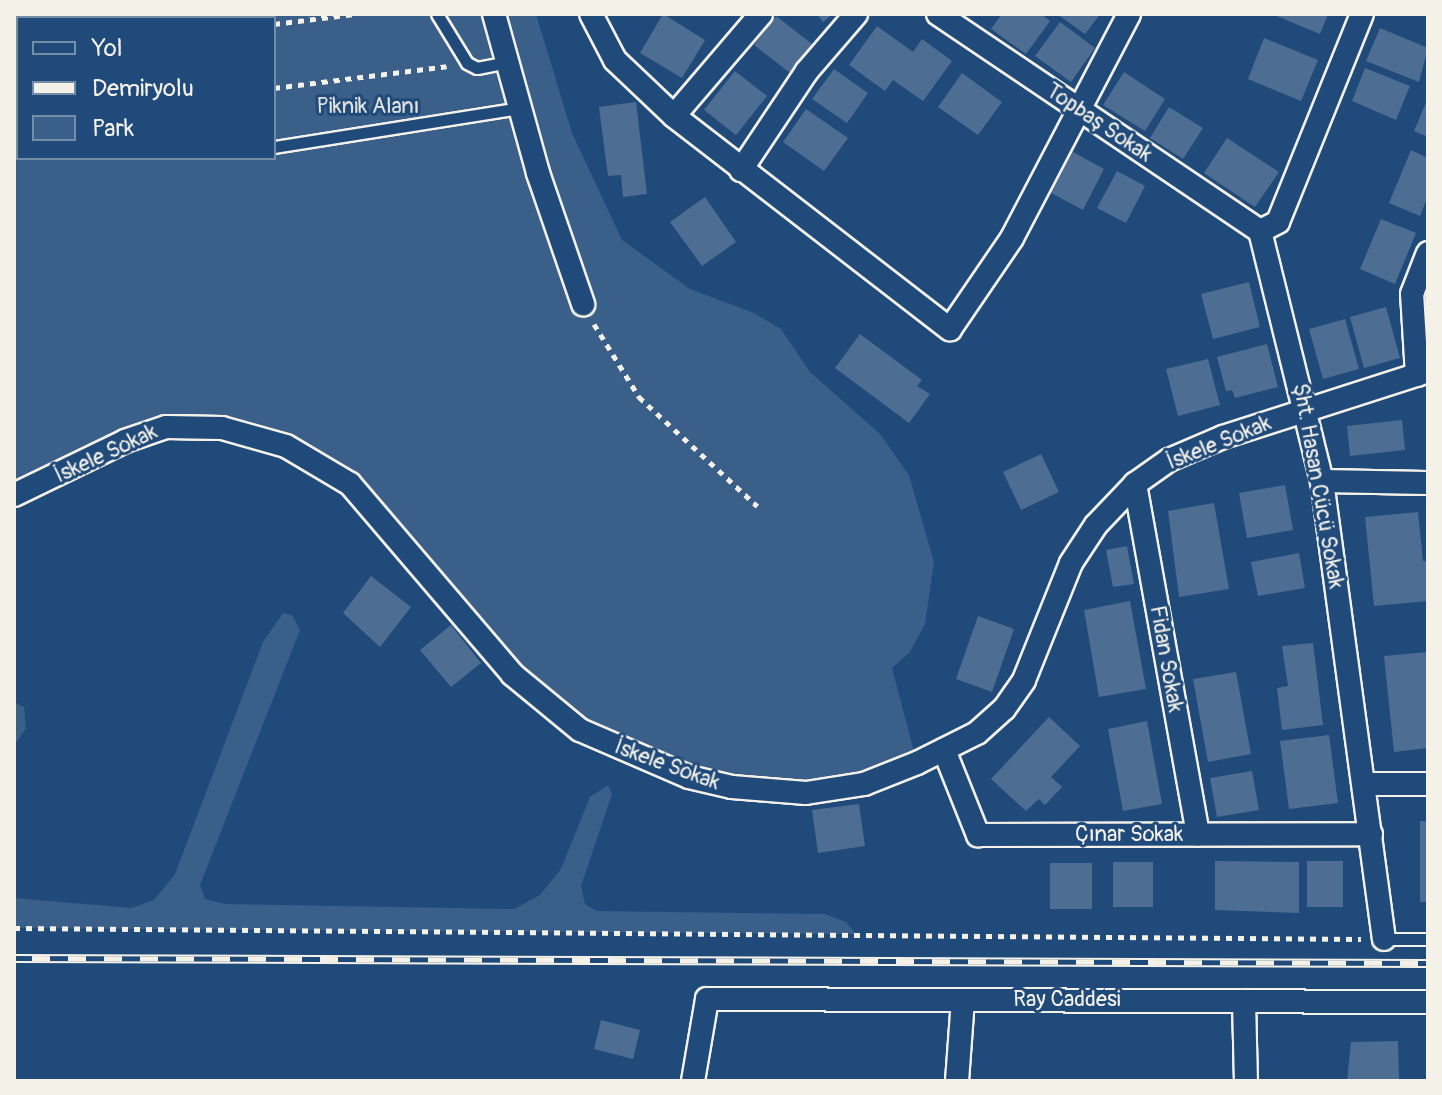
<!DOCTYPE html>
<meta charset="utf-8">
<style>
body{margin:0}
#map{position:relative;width:1442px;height:1095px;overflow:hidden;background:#1f4a7a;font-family:Pangolin,sans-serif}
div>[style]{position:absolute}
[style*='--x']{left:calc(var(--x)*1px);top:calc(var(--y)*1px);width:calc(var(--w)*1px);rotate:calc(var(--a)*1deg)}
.green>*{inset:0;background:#3a5f88}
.building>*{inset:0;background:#4d6e92}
.path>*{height:5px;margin-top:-2.5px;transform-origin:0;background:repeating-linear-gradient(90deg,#f4f1e8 0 6px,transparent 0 12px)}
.roads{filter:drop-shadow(2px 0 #f4f1e8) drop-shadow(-2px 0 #f4f1e8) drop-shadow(0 2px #f4f1e8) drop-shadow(0 -2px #f4f1e8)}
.service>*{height:11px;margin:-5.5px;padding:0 5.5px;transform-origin:5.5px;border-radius:5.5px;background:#1f4a7a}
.minor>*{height:22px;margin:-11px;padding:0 11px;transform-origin:11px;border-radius:11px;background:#1f4a7a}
.rail>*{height:9px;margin-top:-4.5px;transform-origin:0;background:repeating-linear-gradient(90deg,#1f4a7a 0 18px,#f4f1e8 0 36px);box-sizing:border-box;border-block:2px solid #f4f1e8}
span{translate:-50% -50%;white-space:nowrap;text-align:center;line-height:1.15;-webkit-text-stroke:6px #1f4a7a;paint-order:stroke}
.park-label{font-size:22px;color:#e1e2de}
.street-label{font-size:22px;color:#f4f1e8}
.frame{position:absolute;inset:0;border:16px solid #f4f1e8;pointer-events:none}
.legend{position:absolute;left:16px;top:16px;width:260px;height:144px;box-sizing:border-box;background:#1f4a7a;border:2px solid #748da6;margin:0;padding:10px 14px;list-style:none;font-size:24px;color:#f4f1e8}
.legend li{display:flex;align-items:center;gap:16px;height:40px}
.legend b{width:40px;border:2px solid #748da6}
</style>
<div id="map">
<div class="green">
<i style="clip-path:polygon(evenodd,14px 14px,536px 14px,572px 133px,622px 240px,690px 289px,754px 313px,781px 329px,810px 372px,880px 434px,909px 475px,934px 562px,925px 624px,910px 652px,892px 668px,917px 763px,864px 784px,732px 787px,580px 730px,319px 462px,189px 426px,14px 495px,14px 14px,18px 18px,274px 18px,274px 158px,18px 158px,18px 18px)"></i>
<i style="clip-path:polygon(283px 613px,292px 615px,300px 630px,200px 885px,205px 899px,225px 904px,514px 909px,540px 895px,561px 869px,590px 797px,608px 785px,612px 794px,581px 886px,585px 904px,597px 911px,825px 914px,846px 922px,856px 934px,14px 928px,14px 898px,131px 908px,154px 900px,175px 874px,263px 642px)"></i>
<i style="clip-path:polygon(14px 702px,24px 707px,26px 728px,14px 746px)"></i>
</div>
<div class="building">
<i style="clip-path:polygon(663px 14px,705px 40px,682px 78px,640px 53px)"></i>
<i style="clip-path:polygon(817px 14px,833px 14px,823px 22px)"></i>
<i style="clip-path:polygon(1002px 14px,1041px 14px,1050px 21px,1026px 54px,991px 29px)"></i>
<i style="clip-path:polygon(1057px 14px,1100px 14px,1085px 34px)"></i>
<i style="clip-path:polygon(1272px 14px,1328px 14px,1320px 34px)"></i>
<i style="clip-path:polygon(776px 16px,812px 44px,790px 73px,754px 45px)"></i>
<i style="clip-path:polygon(1060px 22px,1095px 48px,1071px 82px,1035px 56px)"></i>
<i style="clip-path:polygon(877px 26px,913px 52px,922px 39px,952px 61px,923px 101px,893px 80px,885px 91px,849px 65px)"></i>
<i style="clip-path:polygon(1380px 28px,1428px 48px,1419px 82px,1366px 61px)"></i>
<i style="clip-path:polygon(1264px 38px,1318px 60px,1301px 101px,1248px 79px)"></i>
<i style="clip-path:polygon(1365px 68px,1410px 86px,1396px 120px,1352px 101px)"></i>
<i style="clip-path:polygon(834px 69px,868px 93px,847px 123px,812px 99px)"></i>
<i style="clip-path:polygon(735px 71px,767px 96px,736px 135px,704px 110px)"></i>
<i style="clip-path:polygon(1124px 72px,1165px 99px,1145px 131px,1103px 105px)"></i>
<i style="clip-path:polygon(962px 73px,1002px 102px,978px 135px,938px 107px)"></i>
<i style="clip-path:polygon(1428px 98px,1428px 137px,1414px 131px)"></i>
<i style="clip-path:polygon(636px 102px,647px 194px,623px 197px,621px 175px,608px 176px,599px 107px)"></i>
<i style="clip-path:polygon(1169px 107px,1203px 128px,1183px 159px,1150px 138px)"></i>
<i style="clip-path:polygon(806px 109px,848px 138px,824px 171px,783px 142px)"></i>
<i style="clip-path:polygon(1227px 138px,1279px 172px,1255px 207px,1204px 173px)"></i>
<i style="clip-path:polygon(1411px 150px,1428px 158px,1428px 196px,1420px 216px,1389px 203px)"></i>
<i style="clip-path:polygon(1073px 152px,1104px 169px,1083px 210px,1051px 193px)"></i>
<i style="clip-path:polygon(1117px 171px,1145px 186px,1126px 223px,1097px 208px)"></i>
<i style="clip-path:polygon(705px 197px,736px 242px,702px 266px,670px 222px)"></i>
<i style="clip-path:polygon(1381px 219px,1416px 233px,1395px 284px,1360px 269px)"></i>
<i style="clip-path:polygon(1249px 282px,1260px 327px,1213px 339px,1201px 294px)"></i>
<i style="clip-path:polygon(1386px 307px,1400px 358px,1364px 368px,1350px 317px)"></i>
<i style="clip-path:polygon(1345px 319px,1359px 369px,1323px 379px,1309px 329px)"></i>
<i style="clip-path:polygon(860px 334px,922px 380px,917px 386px,930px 394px,909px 423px,835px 368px)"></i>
<i style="clip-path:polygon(1267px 344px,1278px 387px,1235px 398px,1232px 390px,1226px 391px,1217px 357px)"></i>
<i style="clip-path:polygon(1208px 359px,1220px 405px,1178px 416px,1166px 369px)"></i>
<i style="clip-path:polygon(1402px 420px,1405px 450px,1350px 456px,1347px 426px)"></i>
<i style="clip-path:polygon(1041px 454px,1059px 492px,1021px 510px,1003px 472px)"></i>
<i style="clip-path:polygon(1285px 485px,1293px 530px,1247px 538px,1239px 493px)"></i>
<i style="clip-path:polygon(1214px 503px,1229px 589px,1179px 597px,1168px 511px)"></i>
<i style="clip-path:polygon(1418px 512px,1423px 561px,1428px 561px,1428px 601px,1374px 606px,1365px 517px)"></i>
<i style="clip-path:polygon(1127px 546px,1134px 584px,1113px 587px,1106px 550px)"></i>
<i style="clip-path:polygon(1299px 553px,1305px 588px,1258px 596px,1251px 562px)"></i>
<i style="clip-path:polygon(371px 576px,411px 607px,380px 647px,343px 613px)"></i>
<i style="clip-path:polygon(1130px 601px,1146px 689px,1099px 697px,1084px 610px)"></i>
<i style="clip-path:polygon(978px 616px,1014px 629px,992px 692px,956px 679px)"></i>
<i style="clip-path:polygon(451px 625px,481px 663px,451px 687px,420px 650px)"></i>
<i style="clip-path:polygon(1313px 643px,1323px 725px,1282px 730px,1277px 688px,1288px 686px,1282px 646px)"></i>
<i style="clip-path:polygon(1428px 652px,1428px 748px,1394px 752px,1384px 656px)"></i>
<i style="clip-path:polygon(1236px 672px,1251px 754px,1208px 762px,1193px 679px)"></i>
<i style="clip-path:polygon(1049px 717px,1080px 746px,1051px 777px,1062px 787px,1045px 805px,1039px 799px,1026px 811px,991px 779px)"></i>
<i style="clip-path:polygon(1147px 721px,1162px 804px,1123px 811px,1108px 729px)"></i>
<i style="clip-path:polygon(1329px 735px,1338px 803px,1289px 809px,1280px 741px)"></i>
<i style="clip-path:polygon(1252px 771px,1259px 810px,1217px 817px,1210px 778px)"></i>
<i style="clip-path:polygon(859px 804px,865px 846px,818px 853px,812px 810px)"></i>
<i style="clip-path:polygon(1420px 821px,1428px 821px,1428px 902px,1420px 902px)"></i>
<i style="clip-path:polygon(1215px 861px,1299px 862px,1299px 913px,1215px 910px)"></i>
<i style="clip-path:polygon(1307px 861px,1343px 861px,1343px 907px,1307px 907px)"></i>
<i style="clip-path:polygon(1113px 862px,1153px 862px,1153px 907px,1113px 907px)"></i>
<i style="clip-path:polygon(1050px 863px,1092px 863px,1092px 909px,1050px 909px)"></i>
<i style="clip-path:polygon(601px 1020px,640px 1030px,633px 1059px,594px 1049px)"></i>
<i style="clip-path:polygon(1398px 1041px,1399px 1081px,1347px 1081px,1351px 1042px)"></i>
</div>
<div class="path">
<i style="--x:129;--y:14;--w:10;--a:24"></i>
<i style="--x:14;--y:20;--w:4;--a:27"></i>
<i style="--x:274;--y:24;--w:81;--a:-7.1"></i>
<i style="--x:274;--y:88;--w:174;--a:-7.2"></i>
<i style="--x:594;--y:324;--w:86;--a:58.3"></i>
<i style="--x:639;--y:397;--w:161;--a:42.7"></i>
<i style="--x:14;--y:928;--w:1347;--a:0.47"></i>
</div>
<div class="roads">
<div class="service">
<i style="--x:437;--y:14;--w:57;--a:58.5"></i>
<i style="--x:467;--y:63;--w:11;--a:27"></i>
<i style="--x:477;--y:68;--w:31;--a:-11"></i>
<i style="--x:14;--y:90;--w:4;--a:27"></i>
<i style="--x:274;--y:147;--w:249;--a:-9"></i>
<i style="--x:1384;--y:939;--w:44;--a:0"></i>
</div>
<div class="minor">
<i style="--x:494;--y:14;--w:165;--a:74.5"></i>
<i style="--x:538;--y:173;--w:139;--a:71"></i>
<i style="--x:591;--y:14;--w:52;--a:62.4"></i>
<i style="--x:615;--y:60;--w:81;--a:43.5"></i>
<i style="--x:761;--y:14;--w:134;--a:130.5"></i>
<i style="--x:674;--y:116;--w:349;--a:37.7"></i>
<i style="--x:950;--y:329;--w:110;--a:-55.7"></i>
<i style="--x:1012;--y:238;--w:253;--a:-62.4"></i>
<i style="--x:938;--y:14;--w:388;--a:34"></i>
<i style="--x:1362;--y:14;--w:224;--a:112"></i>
<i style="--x:1278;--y:222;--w:20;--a:153"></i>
<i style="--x:1260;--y:231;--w:258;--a:76.1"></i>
<i style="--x:1322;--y:481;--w:462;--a:82.3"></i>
<i style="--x:741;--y:170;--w:119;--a:-56.3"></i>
<i style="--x:807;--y:71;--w:75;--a:-49.3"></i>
<i style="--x:1417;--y:375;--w:81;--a:-93.5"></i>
<i style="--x:1412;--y:294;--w:44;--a:-68.7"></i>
<i style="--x:1322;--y:481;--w:106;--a:1.1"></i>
<i style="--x:1135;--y:484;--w:356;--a:79.8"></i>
<i style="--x:14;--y:495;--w:123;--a:-25.9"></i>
<i style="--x:125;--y:441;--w:43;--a:-18.9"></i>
<i style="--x:166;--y:427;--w:56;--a:1"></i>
<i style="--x:222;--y:428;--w:66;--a:15.7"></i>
<i style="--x:286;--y:446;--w:74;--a:30.7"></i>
<i style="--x:350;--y:484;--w:250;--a:49.5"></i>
<i style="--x:512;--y:674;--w:88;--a:39.5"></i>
<i style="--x:580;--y:730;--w:119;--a:23.3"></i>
<i style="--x:689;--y:777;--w:44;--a:13.1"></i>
<i style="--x:732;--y:787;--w:74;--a:4.6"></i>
<i style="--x:806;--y:793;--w:59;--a:-8.8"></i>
<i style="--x:864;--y:784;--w:57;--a:-21.6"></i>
<i style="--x:917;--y:763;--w:67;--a:-26.6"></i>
<i style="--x:977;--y:733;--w:36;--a:-42"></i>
<i style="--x:1004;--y:709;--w:35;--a:-55"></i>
<i style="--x:1024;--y:680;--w:126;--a:-68.1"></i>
<i style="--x:1071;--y:563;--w:45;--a:-56.7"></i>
<i style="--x:1096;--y:525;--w:57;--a:-46.4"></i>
<i style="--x:1135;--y:484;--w:42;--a:-35.2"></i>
<i style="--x:1169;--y:460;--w:59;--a:-23.1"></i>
<i style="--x:1223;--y:437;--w:215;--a:-17.8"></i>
<i style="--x:944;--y:750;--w:92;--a:68.2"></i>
<i style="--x:978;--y:835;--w:393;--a:-0.1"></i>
<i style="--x:1364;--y:784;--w:64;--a:0"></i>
<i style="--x:1244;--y:1001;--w:80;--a:88.6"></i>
<i style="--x:693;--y:1081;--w:83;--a:-80.3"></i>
<i style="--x:707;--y:999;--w:721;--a:0.24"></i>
<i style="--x:957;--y:1081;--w:81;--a:-85.8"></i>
</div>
</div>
<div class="rail">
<i style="--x:14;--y:958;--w:1414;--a:0.2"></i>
</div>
<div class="park-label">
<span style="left:368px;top:107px">Piknik Alanı</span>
</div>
<div class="street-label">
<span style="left:1099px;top:123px;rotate:34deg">Topbaş Sokak</span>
<span style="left:1219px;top:443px;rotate:-22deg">İskele Sokak</span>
<span style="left:106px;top:454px;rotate:-25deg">İskele Sokak</span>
<span style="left:1318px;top:486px;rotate:80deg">Şht. Hasan Cücü Sokak</span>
<span style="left:1166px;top:659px;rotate:80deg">Fidan Sokak</span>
<span style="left:667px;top:765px;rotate:20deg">İskele Sokak</span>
<span style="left:1129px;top:835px">Çınar Sokak</span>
<span style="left:1067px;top:1000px">Ray Caddesi</span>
</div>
<div class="frame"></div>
<ul class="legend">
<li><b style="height:10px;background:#1f4a7a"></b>Yol</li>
<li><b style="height:10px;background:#f4f1e8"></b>Demiryolu</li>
<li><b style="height:22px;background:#3a5f88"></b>Park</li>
</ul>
</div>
